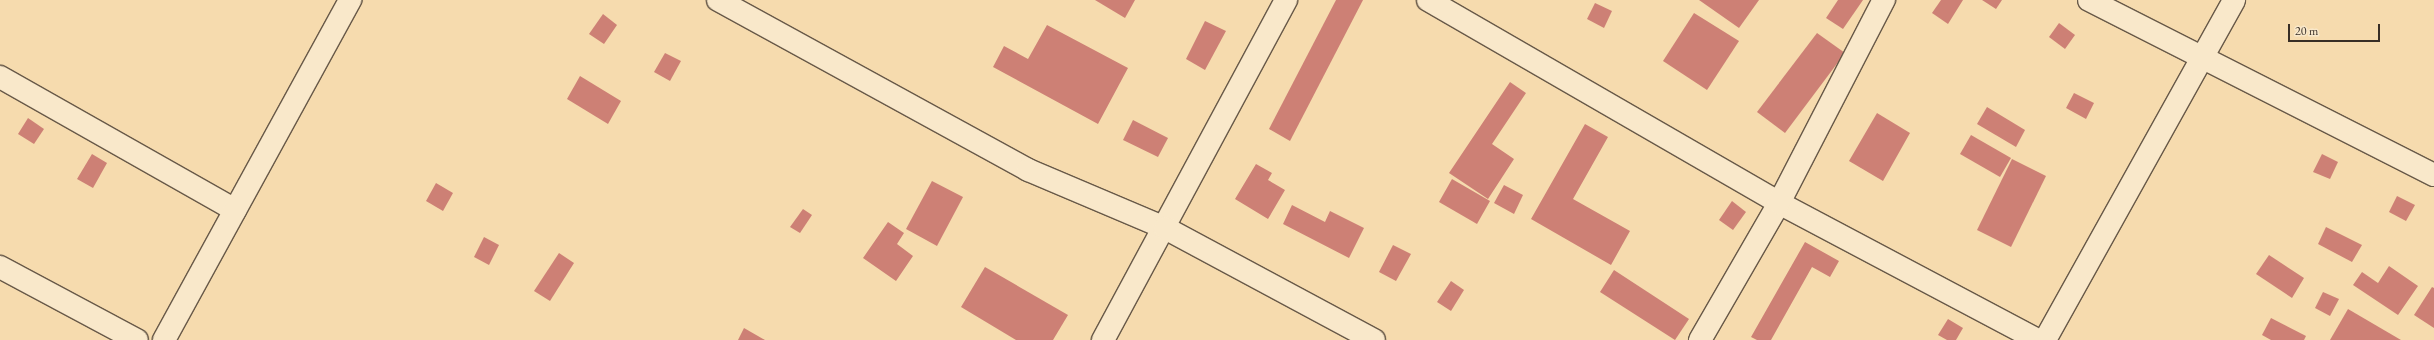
<!DOCTYPE html>
<style>
body{margin:0}
#map{position:relative;width:2434px;height:340px;overflow:hidden;background:#f6dbae;font-family:"EB Garamond",serif}
div>[style]{position:absolute}
[style*='--x']{left:calc(var(--x)*1px);top:calc(var(--y)*1px);width:calc(var(--w)*1px);rotate:calc(var(--a)*1deg)}
.building>*{inset:0;background:#cd8075}
.roads{filter:drop-shadow(1px 0 #685948) drop-shadow(-1px 0 #685948) drop-shadow(0 1px #685948) drop-shadow(0 -1px #685948)}
.minor>*{height:22px;margin:-11px;padding:0 11px;transform-origin:11px;border-radius:11px;background:#f9e8ca}
.tertiary>*{height:22px;margin:-11px;padding:0 11px;transform-origin:11px;border-radius:11px;background:#f9e8ca}
span{translate:-50% -50%;white-space:nowrap;text-align:center;line-height:1.15;-webkit-text-stroke:4px #f9e8ca;paint-order:stroke}
.scale{position:absolute;left:2288px;top:24px;width:92px;height:18px;box-sizing:border-box;border:2px solid #382e26;border-top:0;padding-left:5px;font-size:12px;line-height:14px;white-space:nowrap;color:#382e26;-webkit-text-stroke:3px #f9e8ca;paint-order:stroke}
</style>
<div id="map">
<div class="building">
<i style="clip-path:polygon(1095px 0,1135px 0,1125px 18px)"></i>
<i style="clip-path:polygon(1336px 0,1363px 0,1290px 141px,1269px 129px)"></i>
<i style="clip-path:polygon(1699px 0,1759px 0,1739px 28px)"></i>
<i style="clip-path:polygon(1838px 0,1863px 0,1843px 29px,1826px 18px)"></i>
<i style="clip-path:polygon(1941px 0,1963px 0,1948px 24px,1932px 13px)"></i>
<i style="clip-path:polygon(1982px 0,2002px 0,1996px 9px)"></i>
<i style="clip-path:polygon(1595px 3px,1612px 11px,1604px 28px,1587px 19px)"></i>
<i style="clip-path:polygon(1694px 13px,1739px 41px,1707px 90px,1663px 61px)"></i>
<i style="clip-path:polygon(603px 14px,617px 25px,604px 44px,589px 34px)"></i>
<i style="clip-path:polygon(1205px 21px,1226px 31px,1205px 70px,1186px 59px)"></i>
<i style="clip-path:polygon(2059px 23px,2075px 35px,2065px 49px,2049px 37px)"></i>
<i style="clip-path:polygon(1047px 25px,1128px 68px,1098px 124px,993px 67px,1004px 46px,1028px 59px)"></i>
<i style="clip-path:polygon(1817px 33px,1845px 53px,1785px 133px,1757px 112px)"></i>
<i style="clip-path:polygon(665px 53px,681px 61px,670px 81px,654px 72px)"></i>
<i style="clip-path:polygon(580px 76px,621px 101px,608px 124px,567px 99px)"></i>
<i style="clip-path:polygon(1510px 82px,1526px 93px,1492px 144px,1514px 159px,1488px 199px,1449px 173px)"></i>
<i style="clip-path:polygon(2074px 93px,2094px 103px,2086px 119px,2066px 108px)"></i>
<i style="clip-path:polygon(1987px 107px,2025px 130px,2016px 147px,1977px 124px)"></i>
<i style="clip-path:polygon(1877px 113px,1910px 133px,1883px 181px,1849px 161px)"></i>
<i style="clip-path:polygon(28px 118px,44px 129px,34px 144px,18px 134px)"></i>
<i style="clip-path:polygon(1133px 120px,1168px 138px,1158px 157px,1123px 140px)"></i>
<i style="clip-path:polygon(1585px 124px,1608px 137px,1573px 199px,1630px 231px,1611px 265px,1531px 219px)"></i>
<i style="clip-path:polygon(1971px 135px,2011px 158px,2000px 177px,1960px 154px)"></i>
<i style="clip-path:polygon(92px 154px,107px 163px,93px 188px,77px 179px)"></i>
<i style="clip-path:polygon(2322px 154px,2338px 162px,2330px 179px,2313px 172px)"></i>
<i style="clip-path:polygon(2012px 159px,2046px 176px,2011px 247px,1977px 230px)"></i>
<i style="clip-path:polygon(1256px 164px,1272px 173px,1268px 180px,1285px 190px,1268px 219px,1235px 199px)"></i>
<i style="clip-path:polygon(1452px 179px,1490px 201px,1477px 224px,1439px 202px)"></i>
<i style="clip-path:polygon(932px 181px,963px 197px,937px 246px,906px 229px)"></i>
<i style="clip-path:polygon(436px 183px,453px 193px,443px 211px,426px 201px)"></i>
<i style="clip-path:polygon(1504px 185px,1523px 195px,1514px 214px,1494px 203px)"></i>
<i style="clip-path:polygon(2397px 196px,2415px 205px,2406px 221px,2389px 212px)"></i>
<i style="clip-path:polygon(1732px 201px,1746px 212px,1733px 230px,1719px 220px)"></i>
<i style="clip-path:polygon(1292px 205px,1325px 222px,1330px 211px,1364px 228px,1349px 258px,1283px 224px)"></i>
<i style="clip-path:polygon(803px 209px,812px 215px,800px 233px,790px 227px)"></i>
<i style="clip-path:polygon(888px 222px,904px 233px,897px 244px,913px 256px,896px 281px,863px 258px)"></i>
<i style="clip-path:polygon(2326px 227px,2362px 245px,2352px 262px,2318px 244px)"></i>
<i style="clip-path:polygon(484px 237px,499px 245px,489px 265px,474px 257px)"></i>
<i style="clip-path:polygon(1805px 242px,1839px 261px,1830px 277px,1812px 267px,1771px 340px,1757px 340px,1751px 337px)"></i>
<i style="clip-path:polygon(1393px 245px,1411px 254px,1396px 281px,1379px 272px)"></i>
<i style="clip-path:polygon(559px 253px,574px 263px,550px 301px,534px 291px)"></i>
<i style="clip-path:polygon(2269px 255px,2304px 278px,2292px 298px,2256px 274px)"></i>
<i style="clip-path:polygon(2389px 266px,2418px 286px,2398px 315px,2353px 285px,2362px 272px,2378px 283px)"></i>
<i style="clip-path:polygon(985px 267px,1068px 315px,1053px 340px,1016px 340px,961px 307px)"></i>
<i style="clip-path:polygon(1614px 270px,1689px 319px,1675px 340px,1600px 292px)"></i>
<i style="clip-path:polygon(1451px 281px,1464px 290px,1451px 311px,1437px 302px)"></i>
<i style="clip-path:polygon(2432px 287px,2434px 288px,2434px 328px,2414px 315px)"></i>
<i style="clip-path:polygon(2323px 292px,2339px 299px,2330px 316px,2315px 308px)"></i>
<i style="clip-path:polygon(2348px 309px,2401px 340px,2330px 340px)"></i>
<i style="clip-path:polygon(2271px 318px,2306px 336px,2304px 340px,2271px 340px,2262px 335px)"></i>
<i style="clip-path:polygon(1948px 319px,1963px 328px,1956px 340px,1947px 340px,1938px 335px)"></i>
<i style="clip-path:polygon(744px 328px,765px 340px,738px 340px)"></i>
</div>
<div class="roads">
<div class="minor">
<i style="--x:1428;--y:0;--w:405;--a:30"></i>
<i style="--x:1779;--y:203;--w:293;--a:27.9"></i>
<i style="--x:2089;--y:0;--w:387;--a:26.9"></i>
<i style="--x:0;--y:77;--w:270;--a:29.5"></i>
<i style="--x:0;--y:267;--w:155;--a:28.1"></i>
<i style="--x:164;--y:340;--w:388;--a:-61.3"></i>
<i style="--x:1103;--y:340;--w:386;--a:-61.7"></i>
<i style="--x:1700;--y:340;--w:158;--a:-60"></i>
<i style="--x:1779;--y:203;--w:229;--a:-62.7"></i>
</div>
<div class="tertiary">
<i style="--x:718;--y:0;--w:354;--a:28.7"></i>
<i style="--x:1028;--y:170;--w:149;--a:22.9"></i>
<i style="--x:1165;--y:228;--w:237;--a:28.2"></i>
<i style="--x:2045;--y:340;--w:389;--a:-60.9"></i>
</div>
</div>
<div class="scale">20 m</div>
</div>
